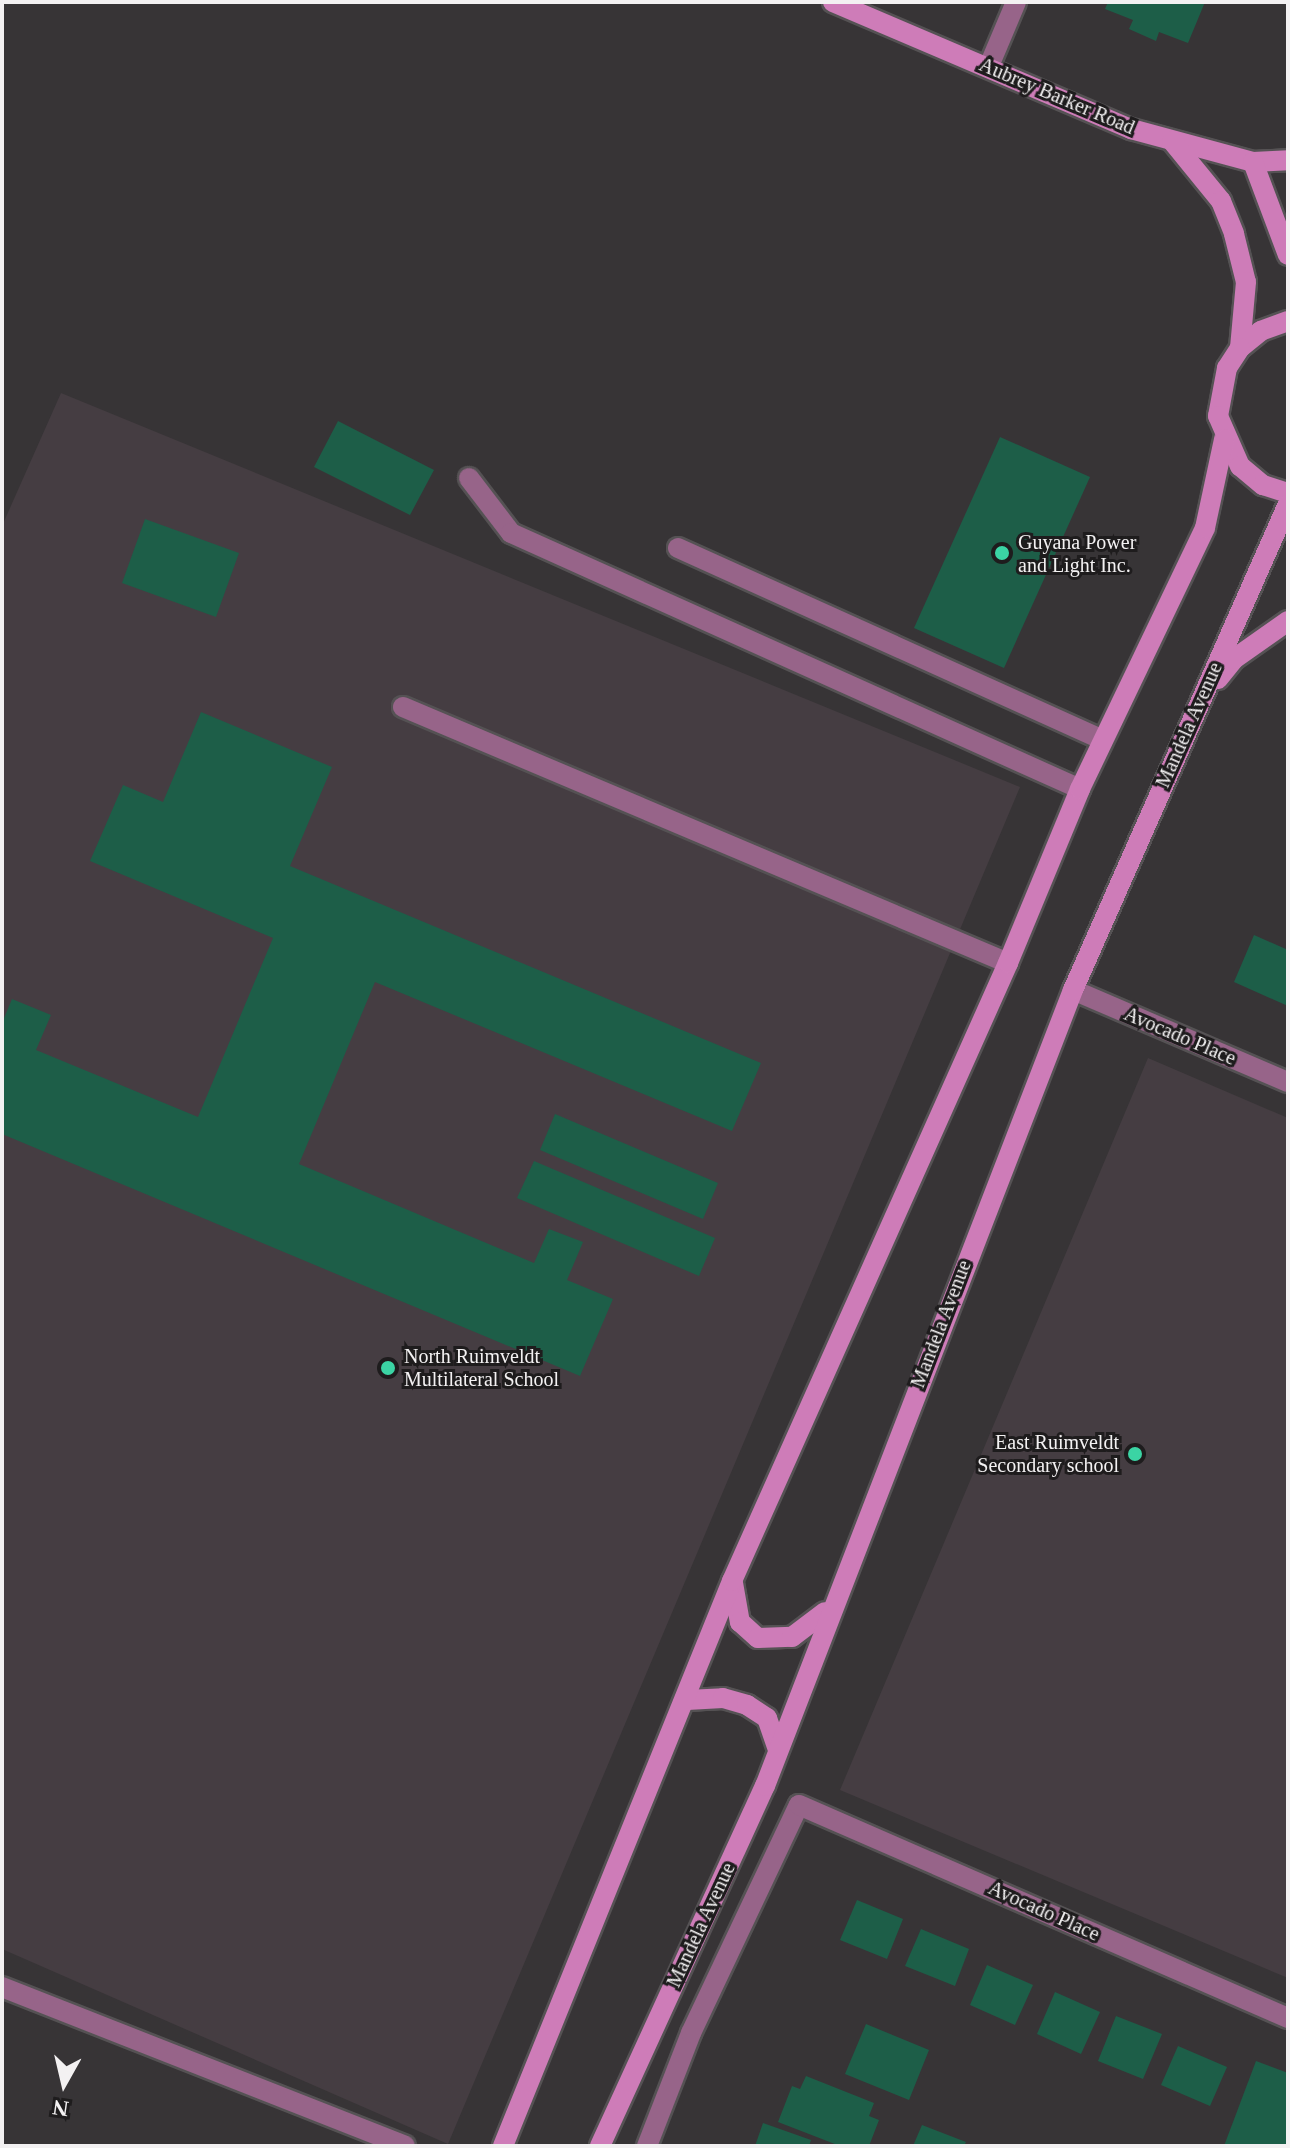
<!DOCTYPE html>
<style>
body{margin:0}
#map{position:relative;width:1290px;height:2148px;overflow:hidden;background:#373436;font-family:Georgia,serif}
div>[style]{position:absolute}
[style*='--x']{left:calc(var(--x)*1px);top:calc(var(--y)*1px);width:calc(var(--w)*1px);rotate:calc(var(--a)*1deg)}
.built>*{inset:0;background:#453d42}
.building>*{inset:0;background:#1d5e48}
.roads{filter:drop-shadow(2px 0 #555254) drop-shadow(-2px 0 #555254) drop-shadow(0 2px #555254) drop-shadow(0 -2px #555254)}
.lane>*{height:20px;margin:-10px;padding:0 10px;transform-origin:10px;border-radius:10px;background:#976489}
.street>*{height:20px;margin:-10px;padding:0 10px;transform-origin:10px;border-radius:10px;background:#976489}
.secondary>*{height:20px;margin:-10px;padding:0 10px;transform-origin:10px;border-radius:10px;background:#ce7cb8}
.dots>*{width:22px;height:22px;translate:-50% -50%;box-sizing:border-box;border:4px solid #1e1c1d;border-radius:50%}
span{translate:-50% -50%;white-space:nowrap;text-align:center;line-height:1.15;-webkit-text-stroke:6px #1e1c1d;paint-order:stroke}
.street-label{font-size:20px;color:#f3f1f2}
.poi-label{font-size:20px;color:#f3f1f2}
.left{translate:0 -50%;text-align:left}
.right{translate:-100% -50%;text-align:right}
.frame{position:absolute;inset:0;border:4px solid #f3f1f2;pointer-events:none}
.north{position:absolute;left:24px;top:2044px;width:80px;height:80px;-webkit-text-stroke:6px #1e1c1d;paint-order:stroke;rotate:188deg;font-size:22px;font-weight:700;line-height:32px;text-align:center;color:#f3f1f2}
.north::after{content:'';display:block;margin:auto;width:28px;height:36px;background:#f3f1f2;clip-path:polygon(50% 0,100% 100%,50% 72%,0 100%)}
</style>
<div id="map">
<div class="built">
<i style="clip-path:polygon(61px 393px,1020px 787px,448px 2144px,2px 1949px,2px 526px)"></i>
<i style="clip-path:polygon(1148px 1058px,1288px 1118px,1288px 1978px,840px 1790px)"></i>
</div>
<div class="building">
<i style="clip-path:polygon(1108px 2px,1205px 2px,1188px 43px,1159px 32px,1156px 41px,1129px 29px,1133px 20px,1105px 9px)"></i>
<i style="clip-path:polygon(338px 421px,434px 470px,410px 515px,314px 467px)"></i>
<i style="clip-path:polygon(1000px 437px,1090px 477px,1004px 668px,914px 628px)"></i>
<i style="clip-path:polygon(145px 519px,239px 553px,216px 617px,122px 583px)"></i>
<i style="clip-path:polygon(201px 712px,332px 767px,290px 866px,761px 1063px,732px 1131px,375px 982px,299px 1164px,534px 1263px,549px 1229px,583px 1242px,567px 1280px,613px 1299px,580px 1376px,2px 1134px,2px 1023px,12px 999px,51px 1015px,36px 1050px,198px 1117px,273px 938px,90px 861px,123px 785px,163px 802px)"></i>
<i style="clip-path:polygon(1254px 935px,1288px 950px,1288px 1006px,1234px 982px)"></i>
<i style="clip-path:polygon(555px 1114px,718px 1183px,703px 1219px,540px 1150px)"></i>
<i style="clip-path:polygon(534px 1161px,715px 1238px,699px 1276px,517px 1198px)"></i>
<i style="clip-path:polygon(857px 1900px,903px 1919px,887px 1959px,840px 1940px)"></i>
<i style="clip-path:polygon(921px 1929px,969px 1949px,955px 1986px,905px 1966px)"></i>
<i style="clip-path:polygon(987px 1965px,1033px 1985px,1015px 2025px,970px 2005px)"></i>
<i style="clip-path:polygon(1055px 1992px,1100px 2012px,1081px 2054px,1037px 2034px)"></i>
<i style="clip-path:polygon(1116px 2016px,1162px 2034px,1143px 2079px,1098px 2061px)"></i>
<i style="clip-path:polygon(866px 2024px,929px 2050px,909px 2100px,845px 2074px)"></i>
<i style="clip-path:polygon(1178px 2046px,1227px 2067px,1210px 2106px,1161px 2085px)"></i>
<i style="clip-path:polygon(1256px 2061px,1288px 2073px,1286px 2146px,1224px 2146px)"></i>
<i style="clip-path:polygon(806px 2076px,874px 2103px,869px 2116px,879px 2120px,869px 2146px,840px 2146px,778px 2122px,792px 2086px,800px 2089px)"></i>
<i style="clip-path:polygon(763px 2123px,811px 2140px,809px 2146px,755px 2146px)"></i>
<i style="clip-path:polygon(922px 2125px,966px 2142px,964px 2146px,913px 2146px)"></i>
</div>
<div class="roads">
<div class="lane">
<i style="--x:469;--y:478;--w:69;--a:52.6"></i>
<i style="--x:511;--y:533;--w:624;--a:24.22"></i>
<i style="--x:678;--y:548;--w:466;--a:24.3"></i>
<i style="--x:403;--y:707;--w:657;--a:22.94"></i>
<i style="--x:2;--y:1987;--w:433;--a:21.5"></i>
</div>
<div class="street">
<i style="--x:989;--y:66;--w:69;--a:-67.1"></i>
<i style="--x:1073;--y:990;--w:234;--a:23.2"></i>
<i style="--x:647;--y:2146;--w:121;--a:-68.7"></i>
<i style="--x:691;--y:2033;--w:252;--a:-64.7"></i>
<i style="--x:799;--y:1805;--w:533;--a:23.54"></i>
</div>
<div class="secondary">
<i style="--x:833;--y:2;--w:324;--a:23.1"></i>
<i style="--x:1131;--y:129;--w:126;--a:15.1"></i>
<i style="--x:1253;--y:162;--w:35;--a:-3"></i>
<i style="--x:1172;--y:141;--w:77;--a:50.8"></i>
<i style="--x:1221;--y:201;--w:35;--a:68"></i>
<i style="--x:1234;--y:234;--w:49;--a:76"></i>
<i style="--x:1246;--y:282;--w:66;--a:95.2"></i>
<i style="--x:1253;--y:162;--w:99;--a:69.4"></i>
<i style="--x:1288;--y:321;--w:29;--a:160"></i>
<i style="--x:1261;--y:331;--w:27;--a:141"></i>
<i style="--x:1240;--y:348;--w:24;--a:123"></i>
<i style="--x:1227;--y:368;--w:49;--a:100.6"></i>
<i style="--x:1218;--y:416;--w:55;--a:66.3"></i>
<i style="--x:1240;--y:466;--w:30;--a:40"></i>
<i style="--x:1263;--y:485;--w:26;--a:18"></i>
<i style="--x:1218;--y:679;--w:26;--a:-51"></i>
<i style="--x:1234;--y:659;--w:66;--a:-35.1"></i>
<i style="--x:733;--y:1583;--w:40;--a:80"></i>
<i style="--x:740;--y:1622;--w:24;--a:42"></i>
<i style="--x:758;--y:1638;--w:34;--a:-2"></i>
<i style="--x:792;--y:1637;--w:41;--a:-37.1"></i>
<i style="--x:687;--y:1700;--w:36;--a:-3"></i>
<i style="--x:723;--y:1698;--w:25;--a:16"></i>
<i style="--x:747;--y:1705;--w:24;--a:33"></i>
<i style="--x:767;--y:1718;--w:31;--a:71"></i>
<i style="--x:503;--y:2146;--w:610;--a:-67.94"></i>
<i style="--x:732;--y:1581;--w:677;--a:-65.93"></i>
<i style="--x:1008;--y:963;--w:188;--a:-67.5"></i>
<i style="--x:1080;--y:789;--w:289;--a:-64.4"></i>
<i style="--x:1205;--y:528;--w:91;--a:-77.9"></i>
<i style="--x:600;--y:2146;--w:396;--a:-65.4"></i>
<i style="--x:765;--y:1786;--w:854;--a:-68.85"></i>
<i style="--x:1073;--y:990;--w:531;--a:-66.14"></i>
</div>
</div>
<div class="dots">
<i style="left:1002px;top:553px;background:#3bd4a4"></i>
<i style="left:388px;top:1368px;background:#3bd4a4"></i>
<i style="left:1135px;top:1454px;background:#3bd4a4"></i>
</div>
<div class="street-label">
<span style="left:1057px;top:96px;rotate:23deg">Aubrey Barker Road</span>
<span style="left:1189px;top:725px;rotate:-66deg">Mandela Avenue</span>
<span style="left:1180px;top:1036px;rotate:23deg">Avocado Place</span>
<span style="left:941px;top:1324px;rotate:-69deg">Mandela Avenue</span>
<span style="left:1044px;top:1911px;rotate:24deg">Avocado Place</span>
<span style="left:701px;top:1925px;rotate:-65deg">Mandela Avenue</span>
</div>
<div class="poi-label">
<span class="left" style="left:1018px;top:554px">Guyana Power<br>and Light Inc.</span>
<span class="left" style="left:404px;top:1368px">North Ruimveldt<br>Multilateral School</span>
<span class="right" style="left:1119px;top:1454px">East Ruimveldt<br>Secondary school</span>
</div>
<div class="frame"></div>
<div class="north">N</div>
</div>
